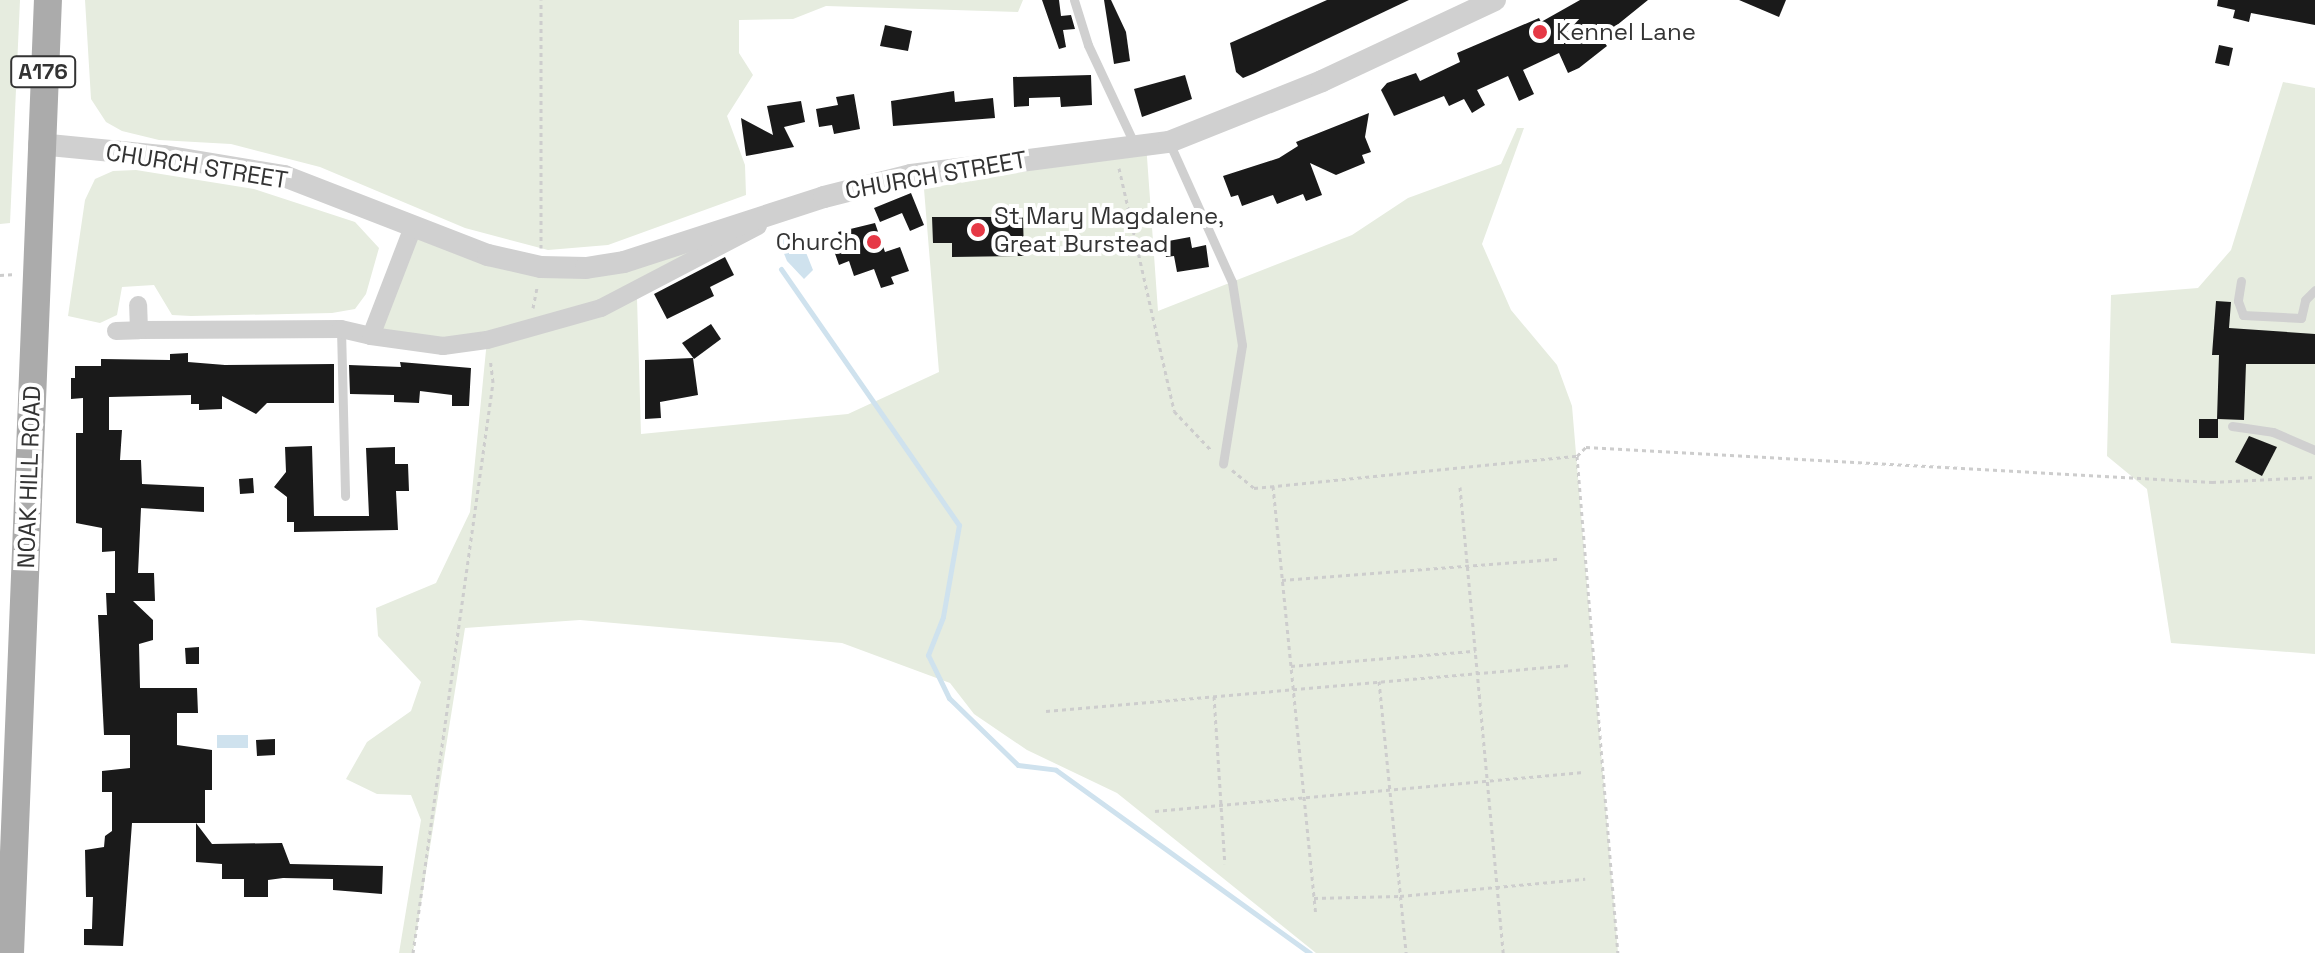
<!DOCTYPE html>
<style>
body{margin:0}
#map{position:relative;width:2315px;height:953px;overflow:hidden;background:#fff;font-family:"Space Grotesk",sans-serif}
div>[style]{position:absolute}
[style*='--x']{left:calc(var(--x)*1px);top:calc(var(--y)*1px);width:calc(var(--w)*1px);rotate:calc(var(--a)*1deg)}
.green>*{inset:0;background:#e6ecdf}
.water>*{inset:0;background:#cfe2ee}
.stream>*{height:5px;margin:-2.5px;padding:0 2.5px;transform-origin:2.5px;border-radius:2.5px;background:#cfe2ee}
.building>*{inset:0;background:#1a1a1a}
.path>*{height:3px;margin-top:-1.5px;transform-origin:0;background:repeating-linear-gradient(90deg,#cdcdcd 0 4px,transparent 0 8px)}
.service>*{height:9px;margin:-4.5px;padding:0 4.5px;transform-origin:4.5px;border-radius:4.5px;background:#d0d0d0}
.minor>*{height:18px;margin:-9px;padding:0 9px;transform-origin:9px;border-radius:9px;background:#d0d0d0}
.tertiary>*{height:22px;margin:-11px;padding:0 11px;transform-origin:11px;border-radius:11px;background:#d0d0d0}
.primary>*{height:28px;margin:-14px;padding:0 14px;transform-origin:14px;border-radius:14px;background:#ababab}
.dots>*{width:22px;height:22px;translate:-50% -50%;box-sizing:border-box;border:4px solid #fff;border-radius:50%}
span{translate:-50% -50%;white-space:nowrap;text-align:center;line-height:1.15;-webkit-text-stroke:8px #fff;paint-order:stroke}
.shield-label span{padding:2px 6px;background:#fff;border:2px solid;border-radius:6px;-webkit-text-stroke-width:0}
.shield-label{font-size:22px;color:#333;font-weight:700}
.poi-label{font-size:24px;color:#333}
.left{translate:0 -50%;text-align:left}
.right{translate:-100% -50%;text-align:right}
.street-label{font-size:24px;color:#333}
</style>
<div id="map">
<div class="green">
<i style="clip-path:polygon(0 0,20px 0,10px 223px,0 224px)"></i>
<i style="clip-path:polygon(85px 0,1023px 0,1018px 12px,826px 6px,793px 19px,739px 20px,739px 53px,753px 75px,727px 116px,745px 165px,746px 195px,608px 245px,548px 250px,465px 228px,320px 167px,231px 144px,159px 140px,122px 131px,106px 122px,91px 99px)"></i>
<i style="clip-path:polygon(2283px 82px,2315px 88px,2315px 654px,2171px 643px,2147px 489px,2107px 456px,2111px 295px,2198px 288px,2231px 250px)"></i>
<i style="clip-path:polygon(1517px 128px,1524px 128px,1482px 244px,1511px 310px,1557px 365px,1572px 406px,1618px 953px,1316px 953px,1117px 793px,1027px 750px,974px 714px,950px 683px,842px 643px,580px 620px,465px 628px,413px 953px,399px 953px,421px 820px,411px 795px,377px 794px,346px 779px,367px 742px,411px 711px,421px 682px,378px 636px,376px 608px,436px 583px,470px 512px,487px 340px,371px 336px,413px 227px,586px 268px,771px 214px,637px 298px,641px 434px,848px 414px,939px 372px,924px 189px,1116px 155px,1146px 143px,1158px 311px,1352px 235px,1408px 198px,1501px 164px)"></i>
<i style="clip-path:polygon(136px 170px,254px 189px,355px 222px,379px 248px,366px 294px,355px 309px,332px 313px,191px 316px,172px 315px,154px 285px,122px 287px,117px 315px,100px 323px,68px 316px,85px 200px,95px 179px,113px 171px)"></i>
</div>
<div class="water">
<i style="clip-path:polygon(778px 239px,801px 240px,813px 270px,804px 279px,787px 261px)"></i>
<i style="clip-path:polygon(217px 735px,248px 735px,248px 748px,217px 748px)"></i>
</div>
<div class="stream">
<i style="--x:781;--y:269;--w:312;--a:55.2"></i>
<i style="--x:959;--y:525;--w:93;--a:99.9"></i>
<i style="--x:943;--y:617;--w:41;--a:111.5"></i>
<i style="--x:928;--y:655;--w:48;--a:64"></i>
<i style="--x:949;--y:698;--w:96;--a:44.2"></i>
<i style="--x:1018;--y:765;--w:38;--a:7"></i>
<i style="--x:1056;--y:770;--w:313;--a:35.8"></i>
</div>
<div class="building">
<i style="clip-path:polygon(1042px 0,1059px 0,1061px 16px,1071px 15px,1075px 29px,1063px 30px,1066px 47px,1059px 49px)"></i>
<i style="clip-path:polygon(1104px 0,1111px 0,1126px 32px,1130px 61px,1114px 64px)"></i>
<i style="clip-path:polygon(1327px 0,1409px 0,1255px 73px,1243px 78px,1236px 72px,1230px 43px)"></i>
<i style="clip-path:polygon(1580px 0,1648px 0,1601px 38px,1607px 46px,1579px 68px,1568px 73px,1559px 53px,1523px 70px,1534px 94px,1519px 101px,1508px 76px,1477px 90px,1485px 105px,1472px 113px,1464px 99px,1449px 106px,1444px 96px,1394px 116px,1381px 90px,1387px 83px,1416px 73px,1420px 81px,1460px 62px,1457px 53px,1539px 18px,1541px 22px)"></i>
<i style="clip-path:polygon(1739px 0,1786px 0,1779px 17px)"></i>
<i style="clip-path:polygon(2218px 0,2315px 0,2315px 25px,2251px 13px,2249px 22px,2233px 18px,2235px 10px,2217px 6px)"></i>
<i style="clip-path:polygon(885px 25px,912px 31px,908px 51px,880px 46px)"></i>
<i style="clip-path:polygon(2219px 45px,2233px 48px,2229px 66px,2215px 63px)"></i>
<i style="clip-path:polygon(1091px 75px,1092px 105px,1061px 107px,1060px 97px,1029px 98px,1029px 106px,1014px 107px,1013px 77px)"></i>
<i style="clip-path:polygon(1185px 75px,1192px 99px,1142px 117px,1134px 89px)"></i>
<i style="clip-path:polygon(954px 91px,955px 102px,993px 98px,995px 118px,893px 126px,891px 101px)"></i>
<i style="clip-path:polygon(854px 94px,860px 129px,834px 134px,832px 125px,819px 127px,816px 109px,838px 105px,836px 97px)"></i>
<i style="clip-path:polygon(801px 101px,805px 122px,784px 127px,794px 147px,746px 156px,741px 118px,773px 135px,767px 106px)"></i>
<i style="clip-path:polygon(1369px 113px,1365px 137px,1371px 152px,1362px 155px,1365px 163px,1336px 175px,1310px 163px,1322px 195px,1306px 201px,1303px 194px,1277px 204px,1273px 195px,1242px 206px,1238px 195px,1231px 197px,1223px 176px,1279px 158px,1298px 146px,1296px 142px)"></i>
<i style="clip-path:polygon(911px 193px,924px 225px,910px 231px,902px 213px,880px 222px,874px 208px)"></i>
<i style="clip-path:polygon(932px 217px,1023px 217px,1024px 256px,952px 257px,952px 243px,933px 243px)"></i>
<i style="clip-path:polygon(875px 223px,885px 252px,900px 247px,909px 271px,891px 277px,894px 284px,881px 288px,874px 269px,854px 276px,849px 261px,839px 265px,832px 245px,842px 242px,838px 232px)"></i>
<i style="clip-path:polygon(1190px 237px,1192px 248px,1206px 245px,1209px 267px,1177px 272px,1174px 256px,1166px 257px,1163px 242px)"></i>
<i style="clip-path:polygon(725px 257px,734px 275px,710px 287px,714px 296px,667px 319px,654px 294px)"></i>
<i style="clip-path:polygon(2216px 301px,2231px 302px,2229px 328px,2315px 334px,2315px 364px,2246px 364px,2244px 420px,2218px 419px,2218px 438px,2199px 438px,2199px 419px,2217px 419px,2219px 355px,2212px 355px)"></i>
<i style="clip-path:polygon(711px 324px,721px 339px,694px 359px,682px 343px)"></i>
<i style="clip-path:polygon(188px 353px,188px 362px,225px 365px,334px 364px,334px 403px,267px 403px,256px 414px,222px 396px,222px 409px,199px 410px,199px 404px,191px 404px,191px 395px,109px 397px,109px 430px,122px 430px,120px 460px,141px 460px,142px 484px,204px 487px,204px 512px,141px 508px,138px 573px,154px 573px,155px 601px,133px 601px,153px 620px,153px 640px,139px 644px,140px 688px,197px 688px,198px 713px,177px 713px,177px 745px,212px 750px,212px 790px,205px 790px,205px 823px,132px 823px,123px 946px,84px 945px,84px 929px,92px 929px,93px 897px,86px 897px,85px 850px,104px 847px,105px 836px,112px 831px,112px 792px,102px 792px,102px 771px,130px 768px,130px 735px,104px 735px,98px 615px,107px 615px,106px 593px,115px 593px,115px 551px,102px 552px,102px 528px,76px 523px,76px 433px,83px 433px,83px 398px,71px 399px,71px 378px,75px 378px,75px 366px,101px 366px,101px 359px,170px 360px,170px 354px)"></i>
<i style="clip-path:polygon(693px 358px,698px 395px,660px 402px,661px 418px,645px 419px,645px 360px)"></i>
<i style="clip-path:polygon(400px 362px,471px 368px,469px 406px,452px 406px,452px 395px,420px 391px,419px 403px,394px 402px,394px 395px,350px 394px,349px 365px,401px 367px)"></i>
<i style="clip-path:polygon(2249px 436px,2277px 447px,2262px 476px,2235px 462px)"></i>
<i style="clip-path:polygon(312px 446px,314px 516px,369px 516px,366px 448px,395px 447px,395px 464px,408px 464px,409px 491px,396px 491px,398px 530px,294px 532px,294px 522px,287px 522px,287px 497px,274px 487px,286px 472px,285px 447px)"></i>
<i style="clip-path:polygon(253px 478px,254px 493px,240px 494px,239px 479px)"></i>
<i style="clip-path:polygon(199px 647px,199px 664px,186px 664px,185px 648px)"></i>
<i style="clip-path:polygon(275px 739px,275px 755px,257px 756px,256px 740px)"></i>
<i style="clip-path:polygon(196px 823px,212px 844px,282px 843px,290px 864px,383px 866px,382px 894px,333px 890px,333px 879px,283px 878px,268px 880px,268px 897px,244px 897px,244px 879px,222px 879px,222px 864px,196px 862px)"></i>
</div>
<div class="path">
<i style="--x:1119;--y:168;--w:249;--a:77.2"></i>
<i style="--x:1174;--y:411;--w:55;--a:46.5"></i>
<i style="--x:541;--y:248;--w:248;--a:-90"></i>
<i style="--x:0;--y:275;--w:16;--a:-4"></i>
<i style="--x:533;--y:308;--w:21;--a:-79"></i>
<i style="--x:1577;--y:456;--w:13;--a:-45"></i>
<i style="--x:1586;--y:447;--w:627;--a:3.2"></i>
<i style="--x:2212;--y:482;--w:103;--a:-2.8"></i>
<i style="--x:1232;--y:470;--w:28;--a:39"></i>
<i style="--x:1254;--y:488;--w:325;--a:-5.7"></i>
<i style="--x:1577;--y:456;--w:499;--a:85.3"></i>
<i style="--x:1273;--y:486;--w:431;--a:84.3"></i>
<i style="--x:1460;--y:487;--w:468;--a:84.7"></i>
<i style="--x:1282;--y:580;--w:277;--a:-4.4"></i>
<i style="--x:1291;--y:666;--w:185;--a:-4.7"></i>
<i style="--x:1379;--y:681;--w:273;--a:84.3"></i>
<i style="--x:1214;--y:696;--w:168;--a:86.3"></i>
<i style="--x:1046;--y:711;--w:527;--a:-5.01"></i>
<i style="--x:1155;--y:811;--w:430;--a:-5.2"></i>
<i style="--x:1314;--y:898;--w:86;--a:-1.3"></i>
<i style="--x:1400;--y:896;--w:186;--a:-5.3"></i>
<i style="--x:413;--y:953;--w:577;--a:-82.02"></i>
<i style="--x:493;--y:382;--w:23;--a:-97"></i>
</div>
<div class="service">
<i style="--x:1074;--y:0;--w:47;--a:72.7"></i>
<i style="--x:1088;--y:45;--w:108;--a:64.9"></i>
<i style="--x:1169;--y:142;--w:154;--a:65.8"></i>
<i style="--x:1232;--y:282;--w:64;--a:81"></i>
<i style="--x:1242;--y:345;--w:120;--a:99.1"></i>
<i style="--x:2241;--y:281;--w:20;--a:99"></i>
<i style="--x:2238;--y:301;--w:15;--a:70"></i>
<i style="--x:2243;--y:315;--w:58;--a:3"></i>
<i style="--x:2301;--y:318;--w:18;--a:-77"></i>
<i style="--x:2305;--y:300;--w:14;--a:-45"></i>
<i style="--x:341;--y:329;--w:167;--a:88.6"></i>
<i style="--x:2232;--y:426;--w:41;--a:8.3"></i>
<i style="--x:2273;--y:432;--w:46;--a:23.2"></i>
</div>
<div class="minor">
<i style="--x:139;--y:330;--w:202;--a:-0.3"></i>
<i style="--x:341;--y:329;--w:31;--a:13"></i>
<i style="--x:371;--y:336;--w:117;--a:-68.9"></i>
<i style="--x:116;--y:331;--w:23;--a:-2"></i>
<i style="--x:139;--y:330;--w:25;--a:-92"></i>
<i style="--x:371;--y:336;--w:73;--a:7.9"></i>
<i style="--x:443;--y:346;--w:44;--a:-7.8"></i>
<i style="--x:487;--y:340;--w:118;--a:-15.7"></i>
<i style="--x:601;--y:308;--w:177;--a:-27.6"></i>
</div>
<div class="tertiary">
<i style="--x:39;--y:144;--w:126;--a:5.5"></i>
<i style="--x:164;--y:156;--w:122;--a:9.5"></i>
<i style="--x:284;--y:176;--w:219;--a:21.2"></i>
<i style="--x:488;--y:255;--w:54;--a:12.8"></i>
<i style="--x:541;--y:267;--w:45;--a:1.3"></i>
<i style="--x:586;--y:268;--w:38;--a:-9"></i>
<i style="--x:624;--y:262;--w:210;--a:-18"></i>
<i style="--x:824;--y:197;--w:90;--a:-14.2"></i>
<i style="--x:911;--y:175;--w:260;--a:-7.3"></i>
<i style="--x:1169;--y:142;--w:165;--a:-21.7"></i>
<i style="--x:1322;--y:81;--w:191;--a:-25.1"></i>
</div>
<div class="primary">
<i style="--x:10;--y:953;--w:954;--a:-87.72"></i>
</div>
<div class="dots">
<i style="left:1540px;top:32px;background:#e63946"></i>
<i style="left:978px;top:230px;background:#e63946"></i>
<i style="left:874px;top:242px;background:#e63946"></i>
</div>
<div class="shield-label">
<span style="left:43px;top:72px">A176</span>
</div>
<div class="poi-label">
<span class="left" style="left:1556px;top:32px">Kennel Lane</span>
<span class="left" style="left:994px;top:230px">St Mary Magdalene,<br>Great Burstead</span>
<span class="right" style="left:858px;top:242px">Church</span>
</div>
<div class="street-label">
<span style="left:197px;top:166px;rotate:9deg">CHURCH STREET</span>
<span style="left:936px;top:175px;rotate:-10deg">CHURCH STREET</span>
<span style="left:29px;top:477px;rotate:-88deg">NOAK HILL ROAD</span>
</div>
</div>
